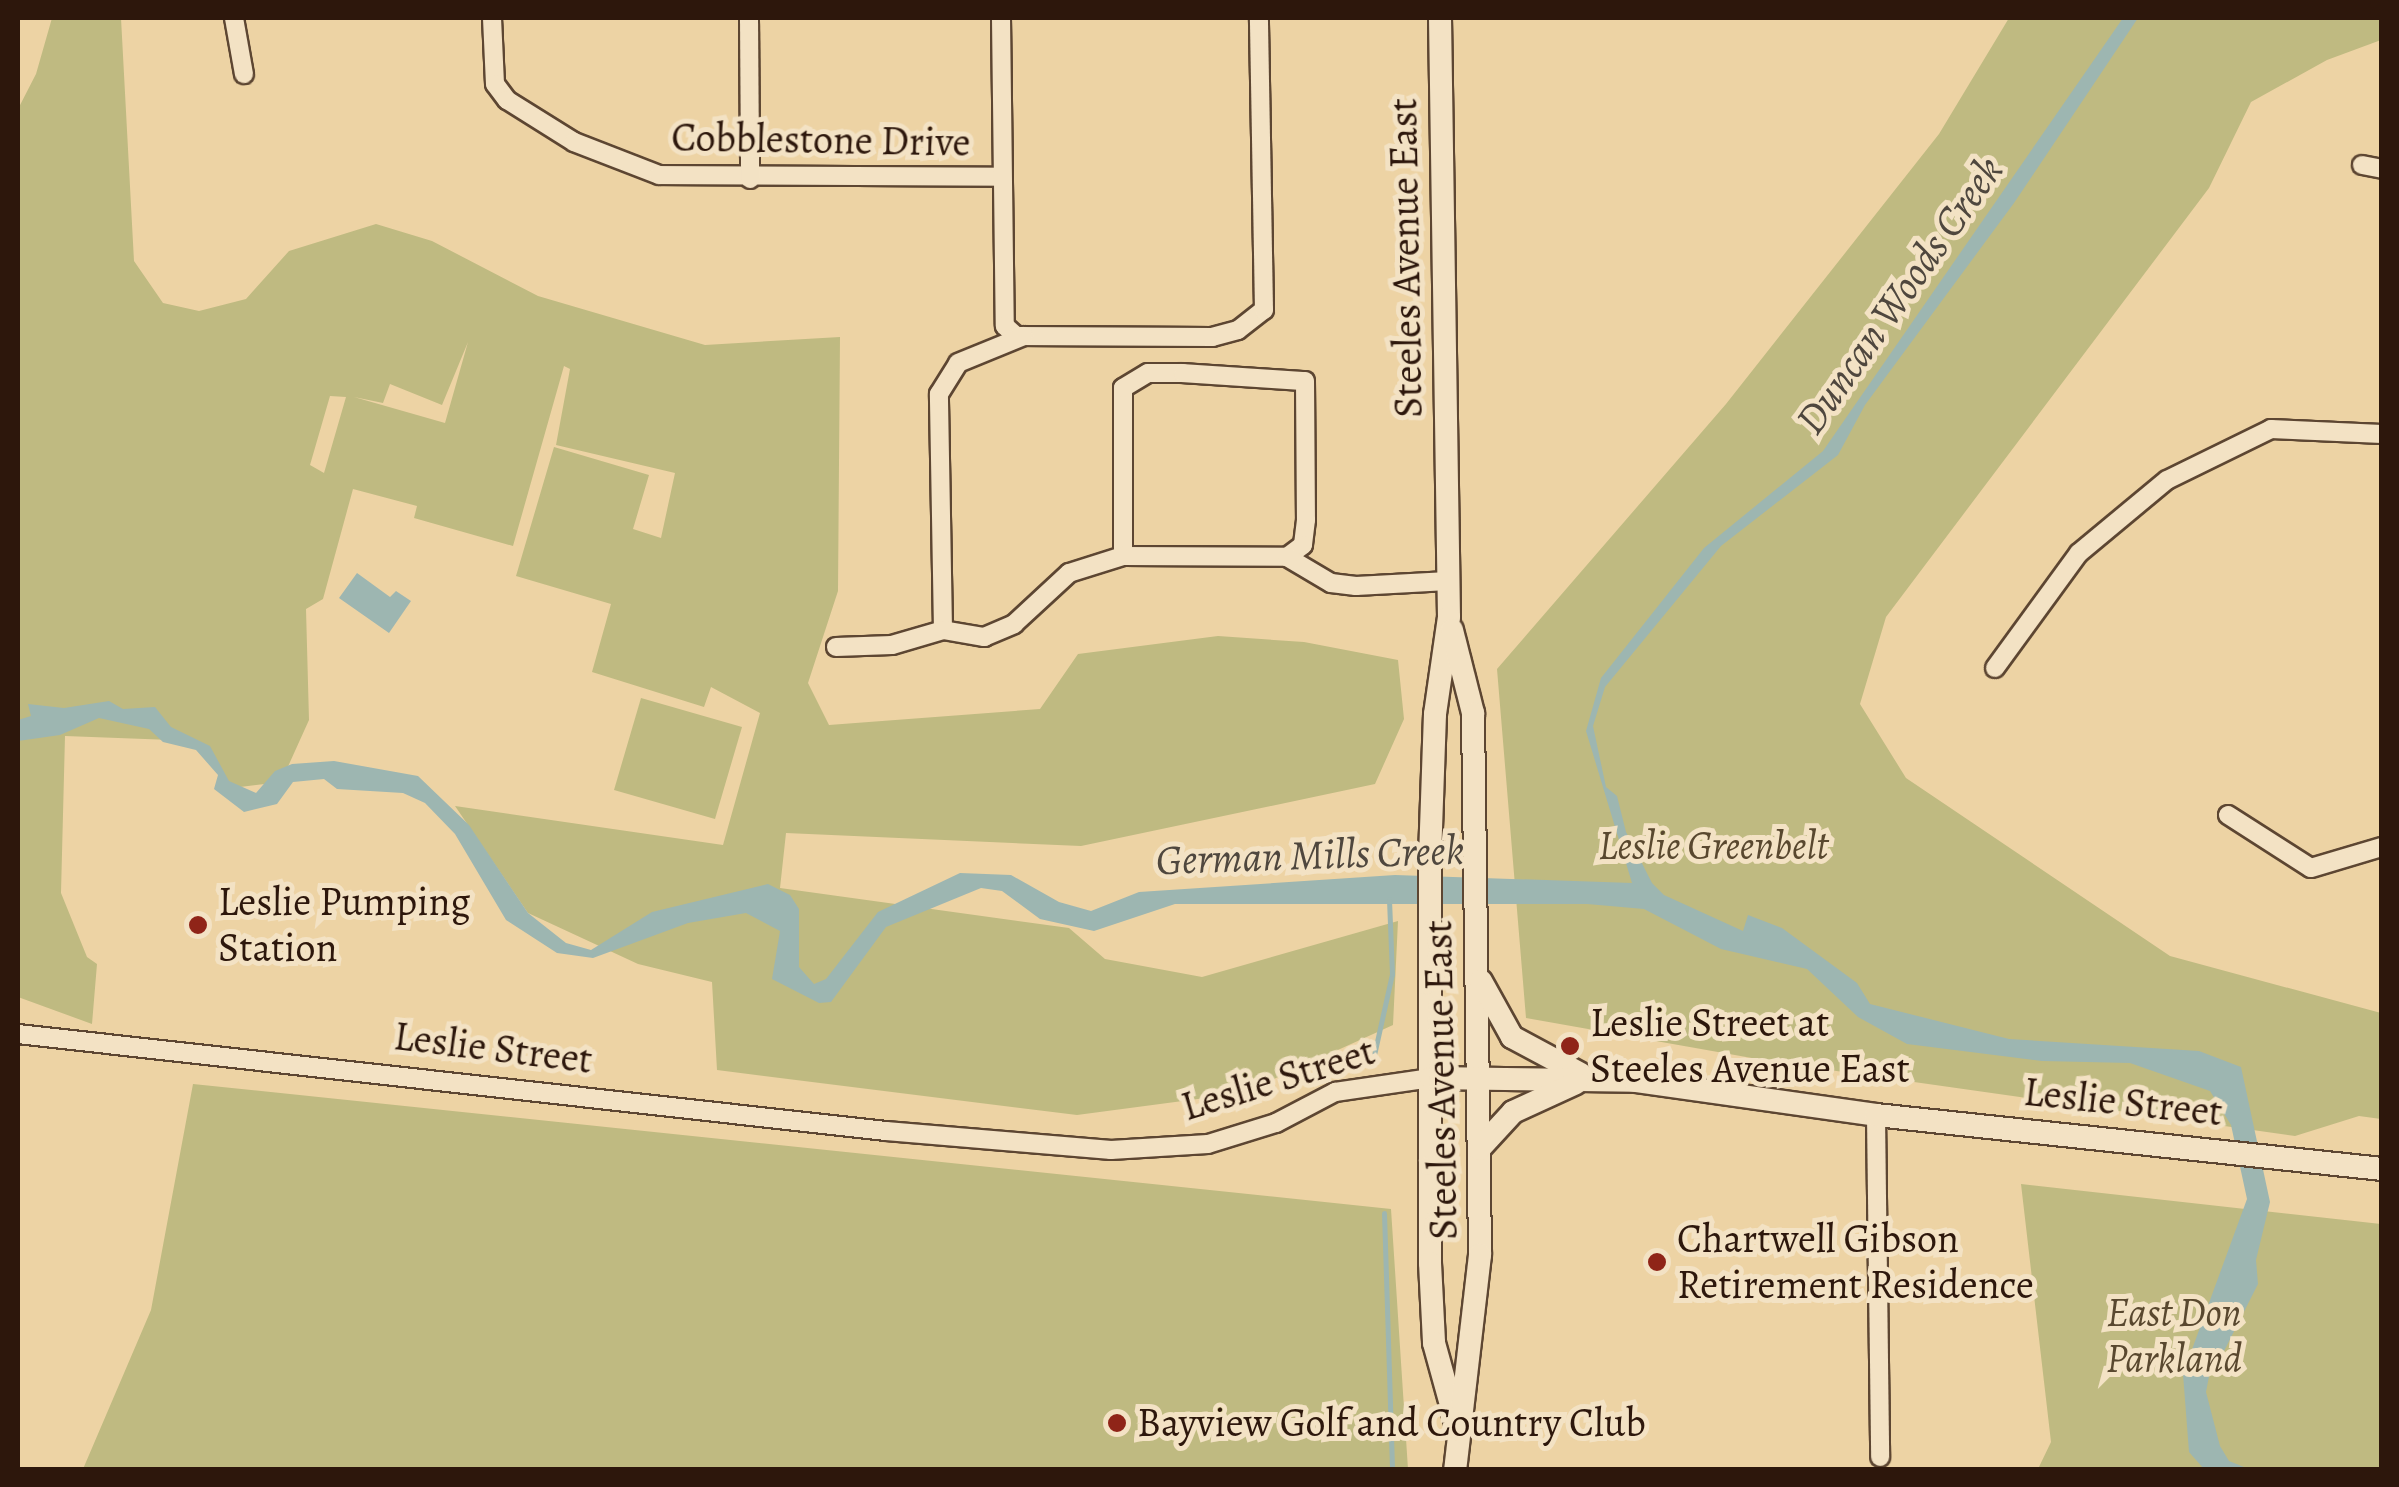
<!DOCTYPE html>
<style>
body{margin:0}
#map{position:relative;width:2399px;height:1487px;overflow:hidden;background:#edd3a4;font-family:Alegreya,serif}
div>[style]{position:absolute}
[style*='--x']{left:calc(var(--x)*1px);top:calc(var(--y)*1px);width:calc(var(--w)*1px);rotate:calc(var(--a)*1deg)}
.green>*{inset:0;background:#bfba81}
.water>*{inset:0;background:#9db6b1}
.stream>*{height:5px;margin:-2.5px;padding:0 2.5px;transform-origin:2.5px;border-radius:2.5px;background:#9db6b1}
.roads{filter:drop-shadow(2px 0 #5d4632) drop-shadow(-2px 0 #5d4632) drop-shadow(0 2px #5d4632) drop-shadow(0 -2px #5d4632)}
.street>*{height:18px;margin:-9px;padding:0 9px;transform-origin:9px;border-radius:9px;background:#f3e2c4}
.secondary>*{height:22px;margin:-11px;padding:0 11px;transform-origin:11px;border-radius:11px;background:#f3e2c4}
.dots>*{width:28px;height:28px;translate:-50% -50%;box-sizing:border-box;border:5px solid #f3e2c4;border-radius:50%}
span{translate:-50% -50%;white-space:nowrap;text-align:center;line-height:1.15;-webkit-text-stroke:10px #f3e2c4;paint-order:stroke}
.street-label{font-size:40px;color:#2d170c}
.park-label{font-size:40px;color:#59482f;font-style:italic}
.poi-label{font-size:40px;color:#2d170c}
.left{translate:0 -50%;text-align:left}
.water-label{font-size:42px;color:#4f473e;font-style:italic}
.frame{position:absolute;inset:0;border:20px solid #2d170c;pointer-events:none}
</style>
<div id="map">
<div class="green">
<i style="clip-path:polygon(evenodd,52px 18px,121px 18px,134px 261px,163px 303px,199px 311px,246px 299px,289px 251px,376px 224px,432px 241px,538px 296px,705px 345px,840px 337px,838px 591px,808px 683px,829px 725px,1040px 709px,1078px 654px,1218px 636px,1304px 642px,1398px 660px,1404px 719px,1375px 784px,1081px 846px,786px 833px,780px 888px,1069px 928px,1105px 959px,1202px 977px,1398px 921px,1393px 1025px,1243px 1093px,1077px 1115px,717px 1070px,712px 982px,638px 964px,528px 913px,455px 806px,723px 845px,760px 713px,711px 687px,704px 707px,592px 672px,611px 604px,516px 576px,554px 447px,649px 475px,633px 529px,661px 538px,675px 473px,556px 445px,570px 369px,564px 366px,513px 546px,414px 518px,417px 506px,353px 489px,323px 599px,306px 609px,309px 720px,281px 782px,232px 788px,198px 741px,65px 736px,61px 893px,87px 957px,97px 964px,92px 1024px,18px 997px,18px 109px,36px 74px,52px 18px,468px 342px,445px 423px,354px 397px,383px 403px,390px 384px,442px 405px,468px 342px,52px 18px,330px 396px,346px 397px,324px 473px,310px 465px,330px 396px)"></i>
<i style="clip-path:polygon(2009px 18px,2381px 18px,2381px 40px,2327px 60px,2251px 102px,2209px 188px,1886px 617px,1860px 704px,1906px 778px,2170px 956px,2381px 1013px,2381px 1119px,2359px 1116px,2295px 1136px,1780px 1063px,1526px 1018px,1497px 669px,1726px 404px,1939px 134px)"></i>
<i style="clip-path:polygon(641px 698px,742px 727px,715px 819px,614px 790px)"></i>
<i style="clip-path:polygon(193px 1084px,1391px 1209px,1408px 1469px,83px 1469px,151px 1310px)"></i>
<i style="clip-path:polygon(2021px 1184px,2381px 1224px,2381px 1469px,2038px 1469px,2051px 1442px)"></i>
</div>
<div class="water">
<i style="clip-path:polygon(2123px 18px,2138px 18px,2014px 203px,1865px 405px,1838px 455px,1721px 546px,1605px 687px,1593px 726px,1606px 787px,1617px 796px,1626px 832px,1652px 883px,1664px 895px,1743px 931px,1748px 915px,1782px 928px,1857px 983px,1870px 1004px,2009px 1039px,2199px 1051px,2241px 1067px,2270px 1202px,2256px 1260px,2258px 1284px,2220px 1359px,2212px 1361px,2206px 1392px,2220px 1446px,2229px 1461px,2249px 1469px,2204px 1469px,2189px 1452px,2183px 1374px,2247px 1199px,2231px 1125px,2210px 1091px,2130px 1063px,2042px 1061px,1907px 1044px,1858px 1017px,1807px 969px,1721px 949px,1644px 909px,1587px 904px,1175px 904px,1094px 931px,1040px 919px,1002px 891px,981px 888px,886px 927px,831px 1002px,819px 1003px,772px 979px,780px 931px,746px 913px,688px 923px,593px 958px,557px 953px,506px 920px,455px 834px,425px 803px,403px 793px,337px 789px,324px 779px,293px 782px,277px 804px,244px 812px,214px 789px,218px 775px,196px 750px,163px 742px,149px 729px,99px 718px,60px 735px,18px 741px,18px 720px,31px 716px,28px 704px,64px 708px,109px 701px,123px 709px,155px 707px,171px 727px,210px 746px,229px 781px,256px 793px,275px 771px,292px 764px,334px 761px,418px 776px,469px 825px,528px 913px,566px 943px,591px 950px,652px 912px,768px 884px,790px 895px,799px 909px,799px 967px,814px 984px,826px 979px,878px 912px,960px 873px,1011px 875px,1059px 902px,1091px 911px,1139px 892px,1395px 875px,1632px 883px,1586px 731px,1601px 678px,1704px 548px,1823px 451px)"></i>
<i style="clip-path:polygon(357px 573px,390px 597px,396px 591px,411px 601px,389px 633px,339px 598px)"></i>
</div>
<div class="stream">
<i style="--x:1372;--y:1064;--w:92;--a:-77.5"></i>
<i style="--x:1392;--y:974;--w:75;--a:-92.3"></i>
<i style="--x:1384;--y:1213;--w:257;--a:88.2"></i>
</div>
<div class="roads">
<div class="street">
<i style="--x:234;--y:18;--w:57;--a:79.9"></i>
<i style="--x:492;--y:18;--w:66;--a:87.4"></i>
<i style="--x:495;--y:84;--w:20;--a:53"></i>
<i style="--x:507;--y:100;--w:79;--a:32.1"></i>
<i style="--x:574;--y:142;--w:91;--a:21.2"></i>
<i style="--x:659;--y:175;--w:340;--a:0.3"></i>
<i style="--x:749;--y:18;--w:161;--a:89.6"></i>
<i style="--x:1001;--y:18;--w:308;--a:89.3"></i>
<i style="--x:1005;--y:326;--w:15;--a:42"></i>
<i style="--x:1016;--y:336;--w:196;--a:0.3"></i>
<i style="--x:1212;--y:337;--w:27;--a:-15"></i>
<i style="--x:1238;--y:330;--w:33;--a:-38"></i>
<i style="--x:1264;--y:310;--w:292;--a:-91"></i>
<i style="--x:2362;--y:165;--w:20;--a:11"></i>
<i style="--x:1123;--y:556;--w:168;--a:-90"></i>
<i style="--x:1123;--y:388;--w:29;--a:-31"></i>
<i style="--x:1148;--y:373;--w:35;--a:0"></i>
<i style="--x:1183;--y:373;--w:122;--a:3.8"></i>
<i style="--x:1305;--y:381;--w:139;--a:89.6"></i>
<i style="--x:1306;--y:520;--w:25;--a:97"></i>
<i style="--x:1303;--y:545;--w:20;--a:143"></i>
<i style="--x:943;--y:630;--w:236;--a:-91"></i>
<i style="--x:939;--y:394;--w:36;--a:-58"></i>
<i style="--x:958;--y:363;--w:71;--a:-22.2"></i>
<i style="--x:836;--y:647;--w:56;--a:-2"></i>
<i style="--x:892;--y:645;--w:53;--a:-16.4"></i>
<i style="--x:943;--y:630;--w:42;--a:9.7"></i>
<i style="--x:984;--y:637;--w:33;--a:-23"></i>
<i style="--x:1014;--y:624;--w:75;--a:-42.8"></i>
<i style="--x:1069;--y:573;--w:57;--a:-17.5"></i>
<i style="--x:1123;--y:556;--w:164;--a:0.3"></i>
<i style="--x:1287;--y:557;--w:51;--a:30.6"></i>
<i style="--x:1331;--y:583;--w:25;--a:7"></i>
<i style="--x:1356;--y:586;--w:92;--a:-3.1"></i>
<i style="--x:1995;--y:668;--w:142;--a:-53.9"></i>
<i style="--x:2079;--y:553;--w:114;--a:-39.7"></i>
<i style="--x:2167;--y:480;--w:116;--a:-26.1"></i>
<i style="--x:2271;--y:429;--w:111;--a:2.6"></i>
<i style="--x:2228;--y:815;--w:98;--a:32.6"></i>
<i style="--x:2311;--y:868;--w:74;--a:-16.5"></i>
<i style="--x:18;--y:1034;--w:873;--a:6.38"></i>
<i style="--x:886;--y:1131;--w:226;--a:4.8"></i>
<i style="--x:1111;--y:1150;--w:97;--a:-3.5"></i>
<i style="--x:1208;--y:1144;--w:71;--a:-17.2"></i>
<i style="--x:1276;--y:1123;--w:67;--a:-27.7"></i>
<i style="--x:1335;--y:1092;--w:97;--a:-8.3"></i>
<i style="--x:1876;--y:1115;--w:342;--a:89.3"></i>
</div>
<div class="secondary">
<i style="--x:1440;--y:18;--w:599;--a:89.14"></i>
<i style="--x:1449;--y:617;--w:98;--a:98.2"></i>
<i style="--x:1435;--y:714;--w:144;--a:92"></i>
<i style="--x:1430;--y:858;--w:405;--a:90"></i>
<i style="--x:1430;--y:1263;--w:80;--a:87.1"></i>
<i style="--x:1434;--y:1343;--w:83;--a:74.6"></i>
<i style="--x:1452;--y:630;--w:86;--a:75.8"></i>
<i style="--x:1473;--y:713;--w:542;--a:89.26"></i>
<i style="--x:1480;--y:1255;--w:216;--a:96.6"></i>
<i style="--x:1481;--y:981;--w:64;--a:61"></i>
<i style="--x:1512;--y:1037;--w:78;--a:28.2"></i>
<i style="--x:1431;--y:1078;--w:204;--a:0.8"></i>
<i style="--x:1635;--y:1081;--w:243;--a:8"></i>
<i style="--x:1876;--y:1115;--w:509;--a:6.09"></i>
<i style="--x:1479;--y:1149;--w:50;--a:-47.4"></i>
<i style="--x:1513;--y:1112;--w:69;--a:-24.7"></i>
</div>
</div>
<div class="dots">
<i style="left:198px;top:925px;background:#8f2418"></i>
<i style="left:1570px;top:1046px;background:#8f2418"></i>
<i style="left:1657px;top:1262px;background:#8f2418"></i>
<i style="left:1117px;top:1423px;background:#8f2418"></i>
</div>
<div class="street-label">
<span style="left:821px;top:140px;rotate:1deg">Cobblestone Drive</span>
<span style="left:1406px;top:258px;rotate:-91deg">Steeles Avenue East</span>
<span style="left:493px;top:1048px;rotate:7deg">Leslie Street</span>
<span style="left:1278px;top:1079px;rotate:-17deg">Leslie Street</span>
<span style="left:1441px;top:1080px;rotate:-91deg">Steeles Avenue East</span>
<span style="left:2123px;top:1102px;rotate:6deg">Leslie Street</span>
</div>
<div class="park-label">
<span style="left:1713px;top:846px">Leslie Greenbelt</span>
<span style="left:2174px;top:1336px">East Don<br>Parkland</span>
</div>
<div class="poi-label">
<span class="left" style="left:218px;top:925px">Leslie Pumping<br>Station</span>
<span class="left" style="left:1590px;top:1046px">Leslie Street at<br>Steeles Avenue East</span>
<span class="left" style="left:1677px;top:1262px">Chartwell Gibson<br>Retirement Residence</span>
<span class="left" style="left:1137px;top:1423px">Bayview Golf and Country Club</span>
</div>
<div class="water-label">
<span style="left:1899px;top:295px;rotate:-55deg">Duncan Woods Creek</span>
<span style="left:1310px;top:855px;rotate:-2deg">German Mills Creek</span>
</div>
<div class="frame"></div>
</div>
